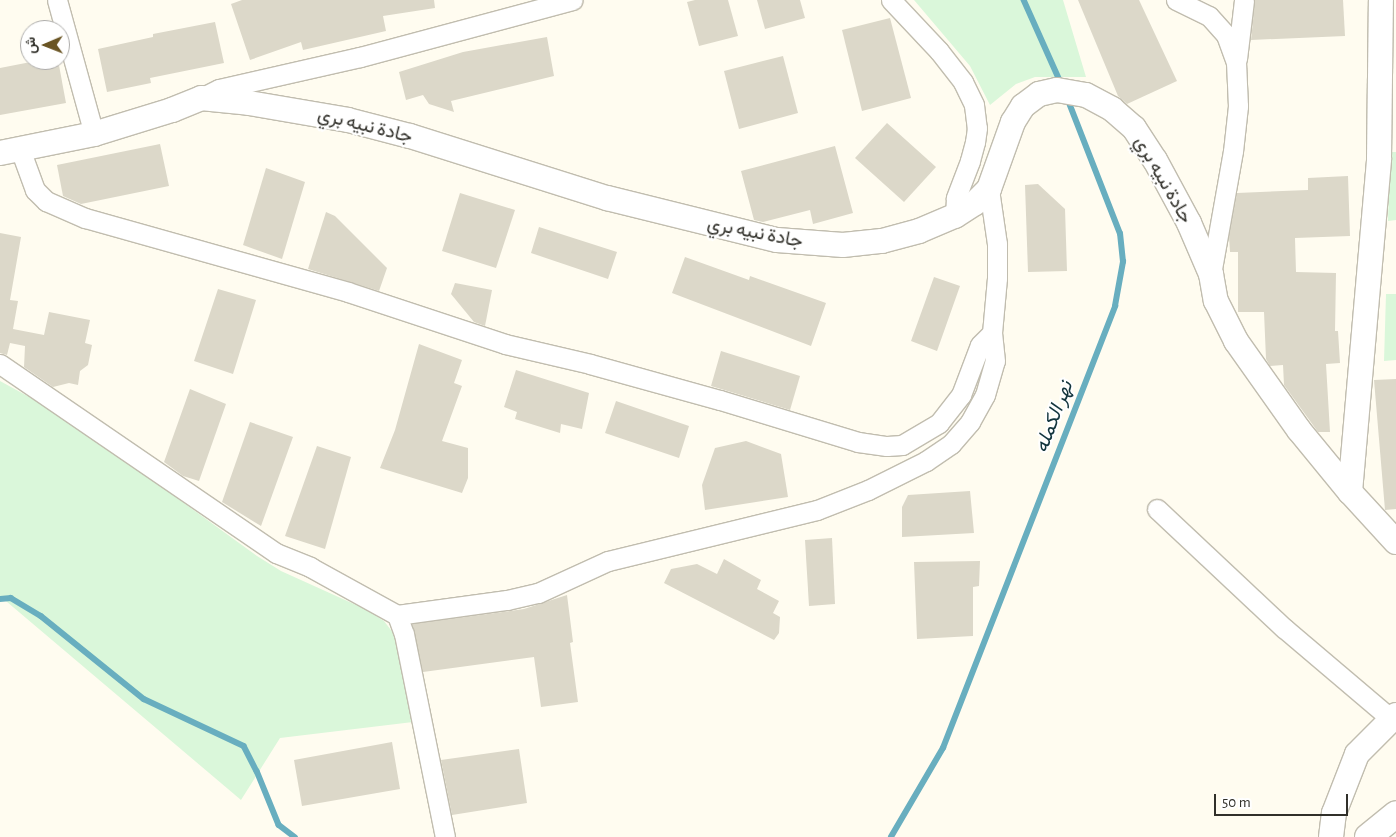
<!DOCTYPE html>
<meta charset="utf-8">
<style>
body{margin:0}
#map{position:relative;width:1396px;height:837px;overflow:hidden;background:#fffcf0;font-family:"Alegreya Sans",Vazirmatn,sans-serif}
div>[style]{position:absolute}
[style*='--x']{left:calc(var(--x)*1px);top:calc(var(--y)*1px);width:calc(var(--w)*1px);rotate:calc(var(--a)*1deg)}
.green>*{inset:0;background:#daf7da}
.stream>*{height:5.5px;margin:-2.75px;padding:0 2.75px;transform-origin:2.75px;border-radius:2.75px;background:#68aebf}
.building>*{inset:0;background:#dcd8c9}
.roads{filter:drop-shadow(1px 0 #c1bdaf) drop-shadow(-1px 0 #c1bdaf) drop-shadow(0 1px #c1bdaf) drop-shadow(0 -1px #c1bdaf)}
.minor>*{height:19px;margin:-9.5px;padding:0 9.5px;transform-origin:9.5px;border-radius:9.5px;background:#fff}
.tertiary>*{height:24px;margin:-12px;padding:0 12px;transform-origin:12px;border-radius:12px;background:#fff}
.secondary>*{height:26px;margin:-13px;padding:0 13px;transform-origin:13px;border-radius:13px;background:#fff}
span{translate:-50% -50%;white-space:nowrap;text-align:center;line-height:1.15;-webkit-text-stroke:4px #fff;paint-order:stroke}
.street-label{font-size:19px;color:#31302a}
.water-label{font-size:20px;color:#13353d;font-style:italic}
.north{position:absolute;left:20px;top:20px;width:50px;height:50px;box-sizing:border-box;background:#fff;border:1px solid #adacaa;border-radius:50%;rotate:269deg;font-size:14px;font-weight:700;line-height:20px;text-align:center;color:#31302a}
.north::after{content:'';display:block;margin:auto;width:18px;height:22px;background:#6a5524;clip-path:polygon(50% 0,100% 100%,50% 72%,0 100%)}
.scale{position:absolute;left:1214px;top:794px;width:134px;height:22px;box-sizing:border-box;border:2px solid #31302a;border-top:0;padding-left:6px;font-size:15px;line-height:18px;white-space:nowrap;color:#31302a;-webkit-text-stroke:4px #fff;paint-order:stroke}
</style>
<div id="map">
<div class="green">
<i style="clip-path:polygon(914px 0,1063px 0,1086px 77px,1035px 77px,1016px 84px,990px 105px,970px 66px)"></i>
<i style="clip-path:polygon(1390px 152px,1396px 152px,1396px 220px,1388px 221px)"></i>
<i style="clip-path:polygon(1386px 294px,1396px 294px,1396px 360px,1384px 361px)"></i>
<i style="clip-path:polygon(0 381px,64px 416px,257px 556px,281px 571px,365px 609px,384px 621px,394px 634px,413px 722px,280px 738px,241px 800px,0 596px)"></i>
</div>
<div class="stream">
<i style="--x:1024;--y:0;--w:93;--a:65.9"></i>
<i style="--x:0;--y:599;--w:11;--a:-5"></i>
<i style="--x:11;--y:598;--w:35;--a:31"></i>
<i style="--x:41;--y:616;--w:132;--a:38.9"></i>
<i style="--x:144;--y:699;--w:110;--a:25.2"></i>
<i style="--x:244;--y:746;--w:28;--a:63"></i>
<i style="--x:257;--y:771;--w:58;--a:67.8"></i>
<i style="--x:279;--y:825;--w:20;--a:37"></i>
<i style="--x:891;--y:837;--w:103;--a:-59.7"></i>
<i style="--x:943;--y:748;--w:474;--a:-68.7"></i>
<i style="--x:1115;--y:306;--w:45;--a:-79.7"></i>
<i style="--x:1123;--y:262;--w:28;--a:-96"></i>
<i style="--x:1120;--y:234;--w:146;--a:-111.3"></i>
</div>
<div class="building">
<i style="clip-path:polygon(242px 0,434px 0,435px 8px,383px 16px,386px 31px,303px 50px,301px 42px,250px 60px,231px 4px)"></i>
<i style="clip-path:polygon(695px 0,728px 0,738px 36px,699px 46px,687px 2px)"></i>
<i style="clip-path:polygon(757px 0,800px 0,805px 18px,765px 29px)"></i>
<i style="clip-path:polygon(1078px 0,1139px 0,1177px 81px,1127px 104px,1118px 96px)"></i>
<i style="clip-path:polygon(1255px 0,1343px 0,1345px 36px,1251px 40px)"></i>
<i style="clip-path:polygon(890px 18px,911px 98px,862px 111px,842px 30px)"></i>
<i style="clip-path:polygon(215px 22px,224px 63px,150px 78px,151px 83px,107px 92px,98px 49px,153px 37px,153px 34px)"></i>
<i style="clip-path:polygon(547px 37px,554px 76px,451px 101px,454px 112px,429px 104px,423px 95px,406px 100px,399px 72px,463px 52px)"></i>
<i style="clip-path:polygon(783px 56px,798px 113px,739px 129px,724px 71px)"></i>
<i style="clip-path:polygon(41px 60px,58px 60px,66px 103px,0 115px,0 68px)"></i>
<i style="clip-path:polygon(887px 123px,936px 167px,904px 202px,855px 158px)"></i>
<i style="clip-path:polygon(160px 144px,169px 186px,81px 204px,63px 196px,57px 165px)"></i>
<i style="clip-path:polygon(835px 146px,853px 213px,813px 224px,810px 210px,763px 222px,754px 220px,741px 171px)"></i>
<i style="clip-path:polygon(266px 168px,305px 182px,282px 259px,243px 245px)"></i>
<i style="clip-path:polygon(1348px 176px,1350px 236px,1295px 238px,1296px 272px,1336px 273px,1335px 331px,1338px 331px,1340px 363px,1326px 364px,1330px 432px,1318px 432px,1284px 385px,1283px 365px,1270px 366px,1266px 359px,1264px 312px,1238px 312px,1238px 252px,1230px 252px,1229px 237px,1237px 193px,1308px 190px,1308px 178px)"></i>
<i style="clip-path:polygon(1038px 184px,1065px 209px,1067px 271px,1028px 272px,1025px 185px)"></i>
<i style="clip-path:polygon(460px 193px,515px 210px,496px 268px,442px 251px)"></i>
<i style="clip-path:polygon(326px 212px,335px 216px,387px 268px,379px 291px,308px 269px)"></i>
<i style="clip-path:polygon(539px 227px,617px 252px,608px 279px,531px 253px)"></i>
<i style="clip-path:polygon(0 233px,21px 237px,10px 300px,18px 301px,13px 329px,44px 335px,49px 312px,90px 320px,85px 343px,92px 345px,88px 365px,80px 371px,78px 385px,69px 383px,53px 387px,24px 367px,25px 346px,10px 343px,7px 355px,0 353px)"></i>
<i style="clip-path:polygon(685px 257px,749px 280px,750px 276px,826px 303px,811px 346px,672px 293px)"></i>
<i style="clip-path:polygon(934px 277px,960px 286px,937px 351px,911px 341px)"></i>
<i style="clip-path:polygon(455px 283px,492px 290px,485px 326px,474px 322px,451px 294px)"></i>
<i style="clip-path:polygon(218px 289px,256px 300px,233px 374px,194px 361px)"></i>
<i style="clip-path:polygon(419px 344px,462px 360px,454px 383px,462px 386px,442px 441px,468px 448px,468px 478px,462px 493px,380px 468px,395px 430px)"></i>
<i style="clip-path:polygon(721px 351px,800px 376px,790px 410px,711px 386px)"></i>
<i style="clip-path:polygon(516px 370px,589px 393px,582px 429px,561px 424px,560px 433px,515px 419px,517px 412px,504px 407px)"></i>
<i style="clip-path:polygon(1396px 379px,1396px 509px,1385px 510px,1374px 380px)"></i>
<i style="clip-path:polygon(190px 389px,226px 404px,199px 481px,183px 476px,164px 462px)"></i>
<i style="clip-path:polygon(616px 401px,689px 426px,679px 458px,605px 433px)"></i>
<i style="clip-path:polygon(250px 422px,293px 437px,261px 526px,222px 502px)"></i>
<i style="clip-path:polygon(746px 441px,781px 454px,788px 497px,705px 510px,702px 485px,715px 448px)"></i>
<i style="clip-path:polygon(317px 446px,351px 457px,325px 549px,285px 536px)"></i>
<i style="clip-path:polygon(970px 491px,974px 533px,902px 537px,902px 507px,908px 495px)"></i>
<i style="clip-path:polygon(832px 538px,835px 604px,809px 606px,805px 540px)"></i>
<i style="clip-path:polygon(724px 559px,761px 580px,757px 589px,779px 601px,773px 613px,780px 617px,779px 633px,774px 640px,664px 583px,671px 569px,697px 564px,717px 574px)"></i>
<i style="clip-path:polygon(980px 561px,979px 586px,973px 587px,973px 636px,917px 639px,914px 562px)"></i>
<i style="clip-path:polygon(567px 595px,573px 642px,570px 643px,578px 702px,541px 707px,534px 657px,423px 672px,412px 624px,524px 609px)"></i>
<i style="clip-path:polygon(392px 742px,400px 789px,302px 806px,294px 760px)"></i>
<i style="clip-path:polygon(519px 749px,527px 803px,452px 815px,441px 760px)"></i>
</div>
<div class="roads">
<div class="minor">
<i style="--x:57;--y:0;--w:139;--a:74.6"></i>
<i style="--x:891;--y:0;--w:70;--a:46.7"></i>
<i style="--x:939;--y:51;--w:39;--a:52"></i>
<i style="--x:963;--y:82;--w:25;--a:64"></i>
<i style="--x:974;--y:105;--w:23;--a:83"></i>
<i style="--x:977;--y:128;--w:14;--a:98"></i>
<i style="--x:975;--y:142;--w:20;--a:105"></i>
<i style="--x:970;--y:161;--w:40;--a:111"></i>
<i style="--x:956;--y:198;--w:18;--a:93"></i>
<i style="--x:1176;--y:0;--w:37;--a:26"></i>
<i style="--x:1209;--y:16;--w:25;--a:48"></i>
<i style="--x:1226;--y:35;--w:29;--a:70"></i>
<i style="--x:1236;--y:62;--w:44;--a:87.4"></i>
<i style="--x:1238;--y:106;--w:45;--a:96.3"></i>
<i style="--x:1233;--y:151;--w:125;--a:100.1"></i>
<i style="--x:1237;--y:59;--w:59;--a:-83.2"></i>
<i style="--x:201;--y:98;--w:20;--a:-27"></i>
<i style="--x:219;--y:89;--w:145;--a:-12.8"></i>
<i style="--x:360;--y:57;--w:220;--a:-15"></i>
<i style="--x:20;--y:149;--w:44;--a:69.9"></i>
<i style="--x:35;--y:190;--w:16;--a:45"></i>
<i style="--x:46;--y:201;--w:43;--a:23.6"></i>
<i style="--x:85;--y:218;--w:273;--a:15.7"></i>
<i style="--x:348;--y:292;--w:165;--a:18.3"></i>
<i style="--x:505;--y:344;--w:87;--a:13.2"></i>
<i style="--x:590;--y:364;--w:135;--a:15.5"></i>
<i style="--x:720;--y:400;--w:144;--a:16.9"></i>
<i style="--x:858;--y:442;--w:29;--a:8"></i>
<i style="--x:887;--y:446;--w:15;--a:-4"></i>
<i style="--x:902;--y:445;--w:43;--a:-30.7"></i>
<i style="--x:939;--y:423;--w:36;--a:-52"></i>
<i style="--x:961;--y:395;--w:53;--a:-69.2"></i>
<i style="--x:980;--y:345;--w:17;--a:-45"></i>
<i style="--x:0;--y:364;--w:335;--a:34.4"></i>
<i style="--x:276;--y:553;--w:37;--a:22"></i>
<i style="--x:310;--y:567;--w:99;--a:28.9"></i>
<i style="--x:397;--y:615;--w:20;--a:70"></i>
<i style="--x:404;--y:634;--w:207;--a:78.6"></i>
<i style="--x:1157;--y:509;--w:175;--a:43.2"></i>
<i style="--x:1285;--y:629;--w:139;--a:40.3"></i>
<i style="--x:397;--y:615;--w:111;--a:-7.8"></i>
<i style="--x:507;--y:600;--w:32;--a:-13"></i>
<i style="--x:538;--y:593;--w:77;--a:-24.6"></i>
<i style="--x:608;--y:561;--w:215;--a:-13.7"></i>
<i style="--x:817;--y:510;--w:55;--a:-21.4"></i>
<i style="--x:868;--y:490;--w:65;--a:-26.6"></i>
<i style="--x:926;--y:461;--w:30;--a:-34"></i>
<i style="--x:951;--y:444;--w:29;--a:-49"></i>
<i style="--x:970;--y:422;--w:31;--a:-61"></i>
<i style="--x:985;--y:395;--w:35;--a:-74"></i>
<i style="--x:995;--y:361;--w:28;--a:-96"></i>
<i style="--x:992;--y:333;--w:55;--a:-84.8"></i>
<i style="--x:997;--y:278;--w:34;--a:-90"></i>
<i style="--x:997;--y:244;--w:56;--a:-98.3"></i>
</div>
<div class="tertiary">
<i style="--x:0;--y:153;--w:96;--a:-11.4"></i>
<i style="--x:94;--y:134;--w:82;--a:-17.1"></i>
<i style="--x:172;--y:110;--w:31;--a:-22"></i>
<i style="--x:201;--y:98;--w:48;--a:5.9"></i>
<i style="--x:249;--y:103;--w:100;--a:9.7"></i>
<i style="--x:348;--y:120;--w:64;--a:14.5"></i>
<i style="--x:410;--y:136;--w:207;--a:17.5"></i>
<i style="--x:607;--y:198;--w:175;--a:13.9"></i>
<i style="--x:777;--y:240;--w:66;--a:4.3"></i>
<i style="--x:843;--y:245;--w:39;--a:-6"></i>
<i style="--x:882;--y:241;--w:38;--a:-15"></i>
<i style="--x:919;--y:231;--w:39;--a:-23"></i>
<i style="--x:955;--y:216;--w:24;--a:-33"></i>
<i style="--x:975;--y:203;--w:20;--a:-45"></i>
<i style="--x:989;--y:189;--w:71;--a:-70.3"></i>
<i style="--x:1013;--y:122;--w:19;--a:-58"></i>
<i style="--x:1023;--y:106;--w:20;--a:-37"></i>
<i style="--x:1039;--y:94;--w:18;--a:-13"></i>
<i style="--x:1057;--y:90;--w:29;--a:10"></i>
<i style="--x:1086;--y:95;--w:30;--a:28"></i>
<i style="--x:1112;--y:109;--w:29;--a:41"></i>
<i style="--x:1134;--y:128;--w:38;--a:57"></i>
<i style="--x:1155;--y:160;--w:72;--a:61.6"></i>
<i style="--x:1189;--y:223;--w:56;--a:66.7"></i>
<i style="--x:1211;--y:274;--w:27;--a:80"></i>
<i style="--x:1216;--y:301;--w:45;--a:63.4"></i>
<i style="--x:1236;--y:341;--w:109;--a:54.7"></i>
<i style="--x:1299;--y:430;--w:80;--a:50.6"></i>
<i style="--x:1350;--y:492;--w:68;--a:47.4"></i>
<i style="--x:1350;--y:492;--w:335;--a:-85"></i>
<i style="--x:1379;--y:158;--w:158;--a:-89.3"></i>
<i style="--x:1331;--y:837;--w:24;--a:-83"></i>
<i style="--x:1334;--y:813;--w:63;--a:-68.7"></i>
<i style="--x:1357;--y:754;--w:55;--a:-45"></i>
</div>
<div class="secondary">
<i style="--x:1368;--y:837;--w:36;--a:-39"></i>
</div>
</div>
<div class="street-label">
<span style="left:365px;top:126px;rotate:14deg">جادة نبيه بري</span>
<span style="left:1163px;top:180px;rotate:60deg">جادة نبيه بري</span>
<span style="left:755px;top:233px;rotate:11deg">جادة نبيه بري</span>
</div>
<div class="water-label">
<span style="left:1054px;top:417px;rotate:-69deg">نهر الكمله</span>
</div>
<div class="north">ش</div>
<div class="scale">50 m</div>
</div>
